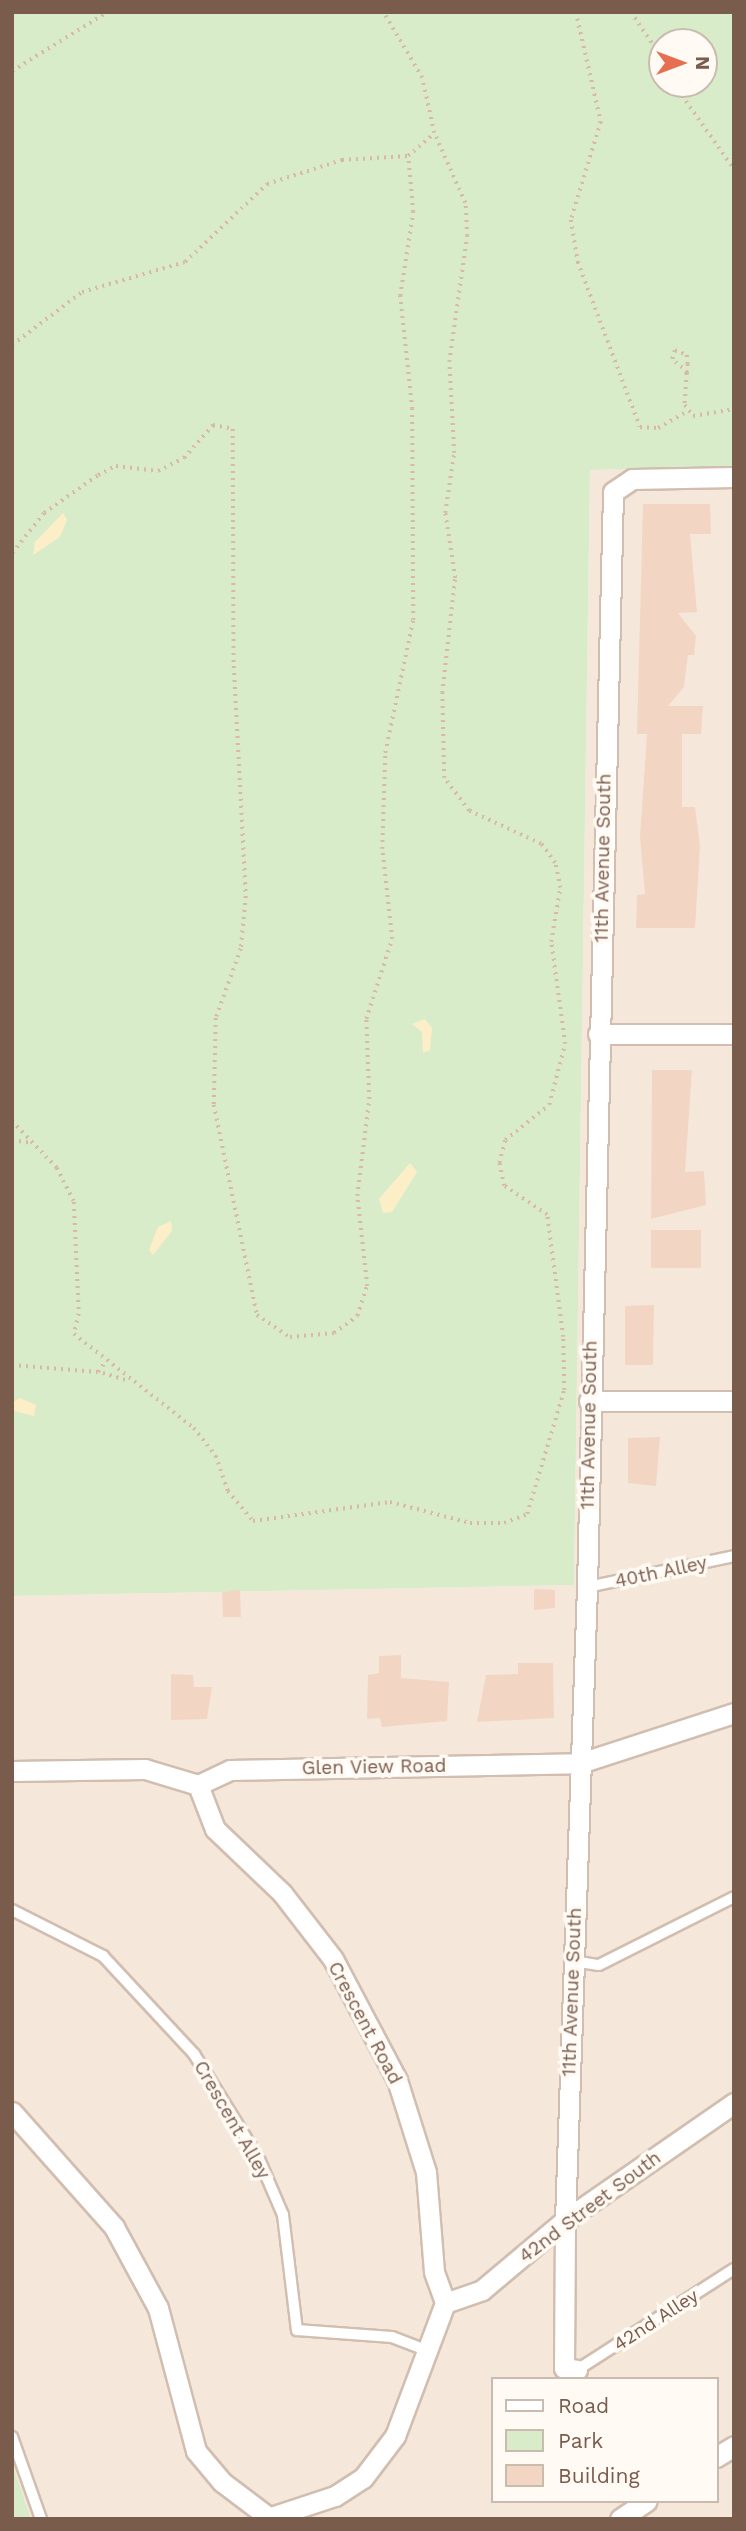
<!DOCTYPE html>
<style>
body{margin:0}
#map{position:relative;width:746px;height:2531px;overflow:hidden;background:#fdf6ec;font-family:"Work Sans",sans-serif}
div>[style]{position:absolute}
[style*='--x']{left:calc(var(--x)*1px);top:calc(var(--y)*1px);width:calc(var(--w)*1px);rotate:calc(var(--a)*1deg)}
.residential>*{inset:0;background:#f5e8da}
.green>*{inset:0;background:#d8ecc9}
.sand>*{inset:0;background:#fcefc7}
.building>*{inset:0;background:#f3d5c3}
.path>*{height:3.5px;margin-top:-1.75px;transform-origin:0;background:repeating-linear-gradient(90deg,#d9b8a5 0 2px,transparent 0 7px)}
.roads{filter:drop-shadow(2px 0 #d1beb0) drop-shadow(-2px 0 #d1beb0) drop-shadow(0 2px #d1beb0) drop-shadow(0 -2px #d1beb0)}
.service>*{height:10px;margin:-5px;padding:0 5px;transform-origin:5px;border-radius:5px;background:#fff}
.minor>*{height:19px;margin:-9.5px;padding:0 9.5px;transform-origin:9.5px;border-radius:9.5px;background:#fff}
span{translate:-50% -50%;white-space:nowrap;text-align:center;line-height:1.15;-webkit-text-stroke:7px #fffaf3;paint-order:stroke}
.street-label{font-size:19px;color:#7a5c4d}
.frame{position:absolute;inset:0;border:14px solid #7a5c4d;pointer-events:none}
.legend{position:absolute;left:491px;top:2377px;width:228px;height:126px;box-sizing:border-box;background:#fffaf3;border:2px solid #cabbb1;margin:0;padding:9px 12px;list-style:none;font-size:21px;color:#7a5c4d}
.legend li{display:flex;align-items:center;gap:14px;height:35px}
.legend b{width:35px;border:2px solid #cabbb1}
.north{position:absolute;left:648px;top:28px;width:70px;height:70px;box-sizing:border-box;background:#fffaf3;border:2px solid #cabbb1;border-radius:50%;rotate:90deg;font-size:19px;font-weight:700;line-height:28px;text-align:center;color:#7a5c4d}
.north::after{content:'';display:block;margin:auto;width:24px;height:32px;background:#e76f51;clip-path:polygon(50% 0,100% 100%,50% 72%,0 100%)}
</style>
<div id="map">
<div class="residential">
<i style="clip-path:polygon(evenodd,734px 467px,734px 2519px,12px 2519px,12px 1596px,574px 1585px,590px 470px,734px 467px,492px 2379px,716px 2379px,716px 2501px,492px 2501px,492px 2379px)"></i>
</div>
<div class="green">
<i style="clip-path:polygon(evenodd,12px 12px,734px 12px,734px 467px,590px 470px,574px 1585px,12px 1596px,12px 12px,662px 42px,704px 42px,704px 84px,662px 84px,662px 42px)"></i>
<i style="clip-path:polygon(12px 2464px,31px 2519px,12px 2519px)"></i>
</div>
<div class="sand">
<i style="clip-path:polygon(63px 513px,67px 520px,60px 537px,33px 555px,35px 542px)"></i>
<i style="clip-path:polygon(425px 1019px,432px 1028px,430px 1050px,423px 1053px,422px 1032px,412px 1024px)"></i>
<i style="clip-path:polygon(410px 1163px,417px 1172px,392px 1212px,383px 1213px,379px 1199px)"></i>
<i style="clip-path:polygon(171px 1221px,172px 1231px,153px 1255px,149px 1250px,158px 1227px)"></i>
<i style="clip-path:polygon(20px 1398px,36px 1405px,34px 1416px,14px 1411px,13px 1402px)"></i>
</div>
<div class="building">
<i style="clip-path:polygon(643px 504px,710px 504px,711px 534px,690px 534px,697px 612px,678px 613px,696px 636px,694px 655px,688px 655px,684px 687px,668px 706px,703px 706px,701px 734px,682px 734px,682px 807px,695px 807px,700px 846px,695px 928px,636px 928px,637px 895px,645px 894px,640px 837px,647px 734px,637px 734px)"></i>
<i style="clip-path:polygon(652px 1070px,692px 1070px,685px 1172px,704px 1171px,706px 1205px,651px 1219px)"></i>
<i style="clip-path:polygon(651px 1230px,701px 1230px,701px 1268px,651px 1268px)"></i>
<i style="clip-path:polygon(654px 1305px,653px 1365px,625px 1365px,625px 1306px)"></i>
<i style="clip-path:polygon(660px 1437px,656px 1486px,628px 1483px,628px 1438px)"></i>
<i style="clip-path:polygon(534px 1589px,555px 1590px,555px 1608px,534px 1610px)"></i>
<i style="clip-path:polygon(240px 1590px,241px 1617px,223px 1617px,222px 1592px)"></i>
<i style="clip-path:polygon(401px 1655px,401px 1678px,449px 1682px,447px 1721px,382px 1727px,380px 1718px,367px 1719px,368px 1675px,379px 1673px,379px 1656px)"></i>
<i style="clip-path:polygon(518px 1663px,553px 1663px,554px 1718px,477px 1722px,486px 1675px,518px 1674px)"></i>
<i style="clip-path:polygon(171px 1674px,193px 1675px,194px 1687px,212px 1687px,207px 1719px,171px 1720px)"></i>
</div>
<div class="path">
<i style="--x:576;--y:12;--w:113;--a:77.2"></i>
<i style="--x:601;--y:122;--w:102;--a:107"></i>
<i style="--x:571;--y:220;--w:43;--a:80.5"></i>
<i style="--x:578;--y:262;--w:176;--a:69.4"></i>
<i style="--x:640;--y:427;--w:18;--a:3"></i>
<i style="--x:658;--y:428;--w:34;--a:-30"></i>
<i style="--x:631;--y:12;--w:55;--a:56"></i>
<i style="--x:12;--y:71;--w:112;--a:-31.8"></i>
<i style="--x:674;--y:84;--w:104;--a:54.8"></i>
<i style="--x:12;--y:345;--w:88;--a:-37.1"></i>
<i style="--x:82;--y:292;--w:107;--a:-16.2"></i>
<i style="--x:185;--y:262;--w:113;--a:-43.6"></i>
<i style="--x:267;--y:184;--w:79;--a:-17.7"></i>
<i style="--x:342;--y:160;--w:66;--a:-3.5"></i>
<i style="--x:408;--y:156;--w:35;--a:-41"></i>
<i style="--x:434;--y:133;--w:56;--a:-102.3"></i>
<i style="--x:422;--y:78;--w:77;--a:-120.6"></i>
<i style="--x:687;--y:373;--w:21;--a:-137"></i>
<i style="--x:672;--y:359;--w:9;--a:-72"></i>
<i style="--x:675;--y:350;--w:13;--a:23"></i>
<i style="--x:687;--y:355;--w:9;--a:84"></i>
<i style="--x:688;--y:364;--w:9;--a:96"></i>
<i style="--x:687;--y:373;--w:32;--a:94"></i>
<i style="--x:685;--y:405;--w:14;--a:54"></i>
<i style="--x:693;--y:416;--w:42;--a:-9.7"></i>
<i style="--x:12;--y:553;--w:51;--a:-51.3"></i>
<i style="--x:44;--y:513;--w:66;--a:-35.1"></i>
<i style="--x:98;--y:475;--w:20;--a:-27"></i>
<i style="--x:116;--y:466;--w:42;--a:6.8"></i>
<i style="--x:158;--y:471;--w:29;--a:-27"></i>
<i style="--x:184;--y:458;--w:44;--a:-48.7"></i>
<i style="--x:213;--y:425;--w:20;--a:11"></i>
<i style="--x:233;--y:429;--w:237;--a:89.8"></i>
<i style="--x:234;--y:666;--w:230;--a:87"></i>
<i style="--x:246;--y:896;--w:53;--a:95.4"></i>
<i style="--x:241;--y:949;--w:73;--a:109.9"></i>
<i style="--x:216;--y:1018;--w:87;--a:91.3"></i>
<i style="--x:214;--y:1105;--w:214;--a:78.4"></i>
<i style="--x:257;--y:1315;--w:40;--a:34"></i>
<i style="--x:290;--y:1337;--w:44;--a:-5.2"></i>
<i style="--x:334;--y:1333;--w:29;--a:-36"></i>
<i style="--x:357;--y:1316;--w:32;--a:-72"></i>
<i style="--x:367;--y:1286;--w:91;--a:-96.3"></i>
<i style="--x:357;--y:1196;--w:98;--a:-82.9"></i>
<i style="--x:369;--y:1099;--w:80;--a:-92.1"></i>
<i style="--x:366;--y:1019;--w:84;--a:-72"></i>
<i style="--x:392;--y:939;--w:91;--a:-96.3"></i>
<i style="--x:382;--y:849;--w:96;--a:-88.2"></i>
<i style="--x:385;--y:753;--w:136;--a:-78.1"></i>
<i style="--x:413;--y:620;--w:211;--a:-90.3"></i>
<i style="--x:412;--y:409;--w:114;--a:-96.1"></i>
<i style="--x:400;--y:296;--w:85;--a:-81.2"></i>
<i style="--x:413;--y:212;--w:56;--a:-95.1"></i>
<i style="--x:12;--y:1121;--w:65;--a:46.2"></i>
<i style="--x:57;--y:1168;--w:38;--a:63"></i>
<i style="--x:74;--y:1202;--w:112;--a:87.4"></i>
<i style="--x:79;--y:1314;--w:21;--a:104"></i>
<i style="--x:74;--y:1334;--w:152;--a:38.1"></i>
<i style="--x:194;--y:1428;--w:36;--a:52"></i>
<i style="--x:216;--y:1456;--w:37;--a:71"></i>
<i style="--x:228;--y:1491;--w:39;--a:50"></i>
<i style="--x:253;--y:1521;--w:138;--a:-7.9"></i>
<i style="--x:390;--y:1502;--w:83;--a:14.7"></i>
<i style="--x:470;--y:1523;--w:34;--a:0"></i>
<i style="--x:504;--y:1523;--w:25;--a:-21"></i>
<i style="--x:527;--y:1514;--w:129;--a:-73.4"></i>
<i style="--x:564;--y:1390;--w:53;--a:-91.1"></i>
<i style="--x:563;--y:1337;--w:123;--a:-97.5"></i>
<i style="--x:547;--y:1215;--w:52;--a:-146"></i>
<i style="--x:504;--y:1186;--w:24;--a:-102"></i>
<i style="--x:499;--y:1163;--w:24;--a:-75"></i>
<i style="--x:505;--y:1140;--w:56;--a:-38.5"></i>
<i style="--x:549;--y:1105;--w:63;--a:-75.3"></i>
<i style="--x:565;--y:1044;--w:103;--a:-97.8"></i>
<i style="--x:551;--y:942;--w:55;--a:-80.5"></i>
<i style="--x:560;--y:888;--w:25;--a:-101"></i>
<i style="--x:555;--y:863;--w:24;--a:-126"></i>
<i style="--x:541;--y:844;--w:79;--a:-155.4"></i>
<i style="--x:469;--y:811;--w:41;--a:-127.1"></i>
<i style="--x:444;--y:778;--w:85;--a:-91.3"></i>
<i style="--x:442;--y:693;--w:116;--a:-83.6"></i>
<i style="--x:455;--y:578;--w:66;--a:-98.7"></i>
<i style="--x:445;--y:513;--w:61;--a:-81.5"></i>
<i style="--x:454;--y:453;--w:91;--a:-93.1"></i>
<i style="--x:449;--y:362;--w:127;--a:-81.9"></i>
<i style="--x:467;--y:236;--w:33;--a:-93"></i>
<i style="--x:465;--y:203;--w:77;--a:-113.9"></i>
<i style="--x:12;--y:1140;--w:18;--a:9"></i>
<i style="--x:12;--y:1365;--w:86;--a:4.7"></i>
<i style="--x:98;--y:1372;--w:14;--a:-54"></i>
<i style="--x:103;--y:1373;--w:24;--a:17"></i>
</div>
<div class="roads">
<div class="service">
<i style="--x:587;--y:1587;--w:150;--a:-11.9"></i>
<i style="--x:12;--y:1910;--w:102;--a:26.8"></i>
<i style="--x:103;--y:1956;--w:134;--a:47.1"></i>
<i style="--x:194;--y:2054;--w:123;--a:58.2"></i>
<i style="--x:259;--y:2159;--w:61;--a:66.8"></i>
<i style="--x:283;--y:2215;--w:116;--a:83.1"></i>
<i style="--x:297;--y:2330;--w:95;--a:4.2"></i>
<i style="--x:392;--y:2337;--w:33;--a:21"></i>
<i style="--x:573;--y:1961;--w:26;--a:9"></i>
<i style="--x:599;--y:1965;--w:151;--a:-26.7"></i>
<i style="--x:577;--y:2370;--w:187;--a:-32.8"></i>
<i style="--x:12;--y:2437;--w:87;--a:70.5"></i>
</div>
<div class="minor">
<i style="--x:598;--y:1034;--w:136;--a:0"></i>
<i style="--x:589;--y:1401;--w:145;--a:0"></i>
<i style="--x:12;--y:1771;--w:133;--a:-0.9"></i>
<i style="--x:145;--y:1769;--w:55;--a:16.8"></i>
<i style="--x:198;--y:1785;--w:35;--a:-25"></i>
<i style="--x:230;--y:1770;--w:350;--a:-1.1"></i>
<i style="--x:580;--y:1763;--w:162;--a:-18"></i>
<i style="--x:198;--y:1785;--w:47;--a:68.9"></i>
<i style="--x:215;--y:1829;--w:93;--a:43.7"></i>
<i style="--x:282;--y:1893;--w:83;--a:52.3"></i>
<i style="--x:333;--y:1959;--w:137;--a:62.1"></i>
<i style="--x:397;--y:2080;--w:96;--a:72.5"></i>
<i style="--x:426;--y:2172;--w:100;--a:85.4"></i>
<i style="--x:434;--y:2272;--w:33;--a:70"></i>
<i style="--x:12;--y:2112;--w:154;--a:48.4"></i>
<i style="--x:114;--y:2227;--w:92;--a:61.5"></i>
<i style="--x:158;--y:2308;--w:148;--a:75.1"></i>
<i style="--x:196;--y:2451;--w:40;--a:50"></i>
<i style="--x:222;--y:2482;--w:61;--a:37.1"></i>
<i style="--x:577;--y:2370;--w:13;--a:-171"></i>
<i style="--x:564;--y:2368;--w:148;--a:-89.6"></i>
<i style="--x:565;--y:2220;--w:633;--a:-88.01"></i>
<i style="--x:587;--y:1587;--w:1095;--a:-88.64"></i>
<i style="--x:613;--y:492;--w:23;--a:-34"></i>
<i style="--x:632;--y:479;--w:102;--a:-1.1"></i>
<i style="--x:716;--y:2457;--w:21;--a:-31"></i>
<i style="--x:271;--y:2517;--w:67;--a:-18.2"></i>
<i style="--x:335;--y:2496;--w:33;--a:-33"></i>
<i style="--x:363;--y:2478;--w:53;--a:-52.7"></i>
<i style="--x:395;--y:2436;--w:142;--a:-69.4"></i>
<i style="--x:445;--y:2303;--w:39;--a:-19"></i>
<i style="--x:482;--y:2290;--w:109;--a:-40.1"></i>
<i style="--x:565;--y:2220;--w:206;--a:-34.7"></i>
<i style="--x:620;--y:2519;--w:32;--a:-34"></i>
</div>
</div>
<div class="street-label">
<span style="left:603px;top:858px;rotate:-89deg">11th Avenue South</span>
<span style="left:589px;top:1425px;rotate:-89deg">11th Avenue South</span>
<span style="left:661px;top:1572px;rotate:-12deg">40th Alley</span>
<span style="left:374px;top:1767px;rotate:-1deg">Glen View Road</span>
<span style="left:572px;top:1992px;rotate:-88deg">11th Avenue South</span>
<span style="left:365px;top:2023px;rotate:62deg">Crescent Road</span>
<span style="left:232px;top:2120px;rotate:60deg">Crescent Alley</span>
<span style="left:590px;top:2207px;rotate:-37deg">42nd Street South</span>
<span style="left:656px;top:2320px;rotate:-33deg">42nd Alley</span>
</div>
<div class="frame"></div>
<ul class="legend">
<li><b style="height:9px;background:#fff"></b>Road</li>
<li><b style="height:19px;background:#d8ecc9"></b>Park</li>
<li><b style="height:19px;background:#f3d5c3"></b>Building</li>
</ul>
<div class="north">N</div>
</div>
